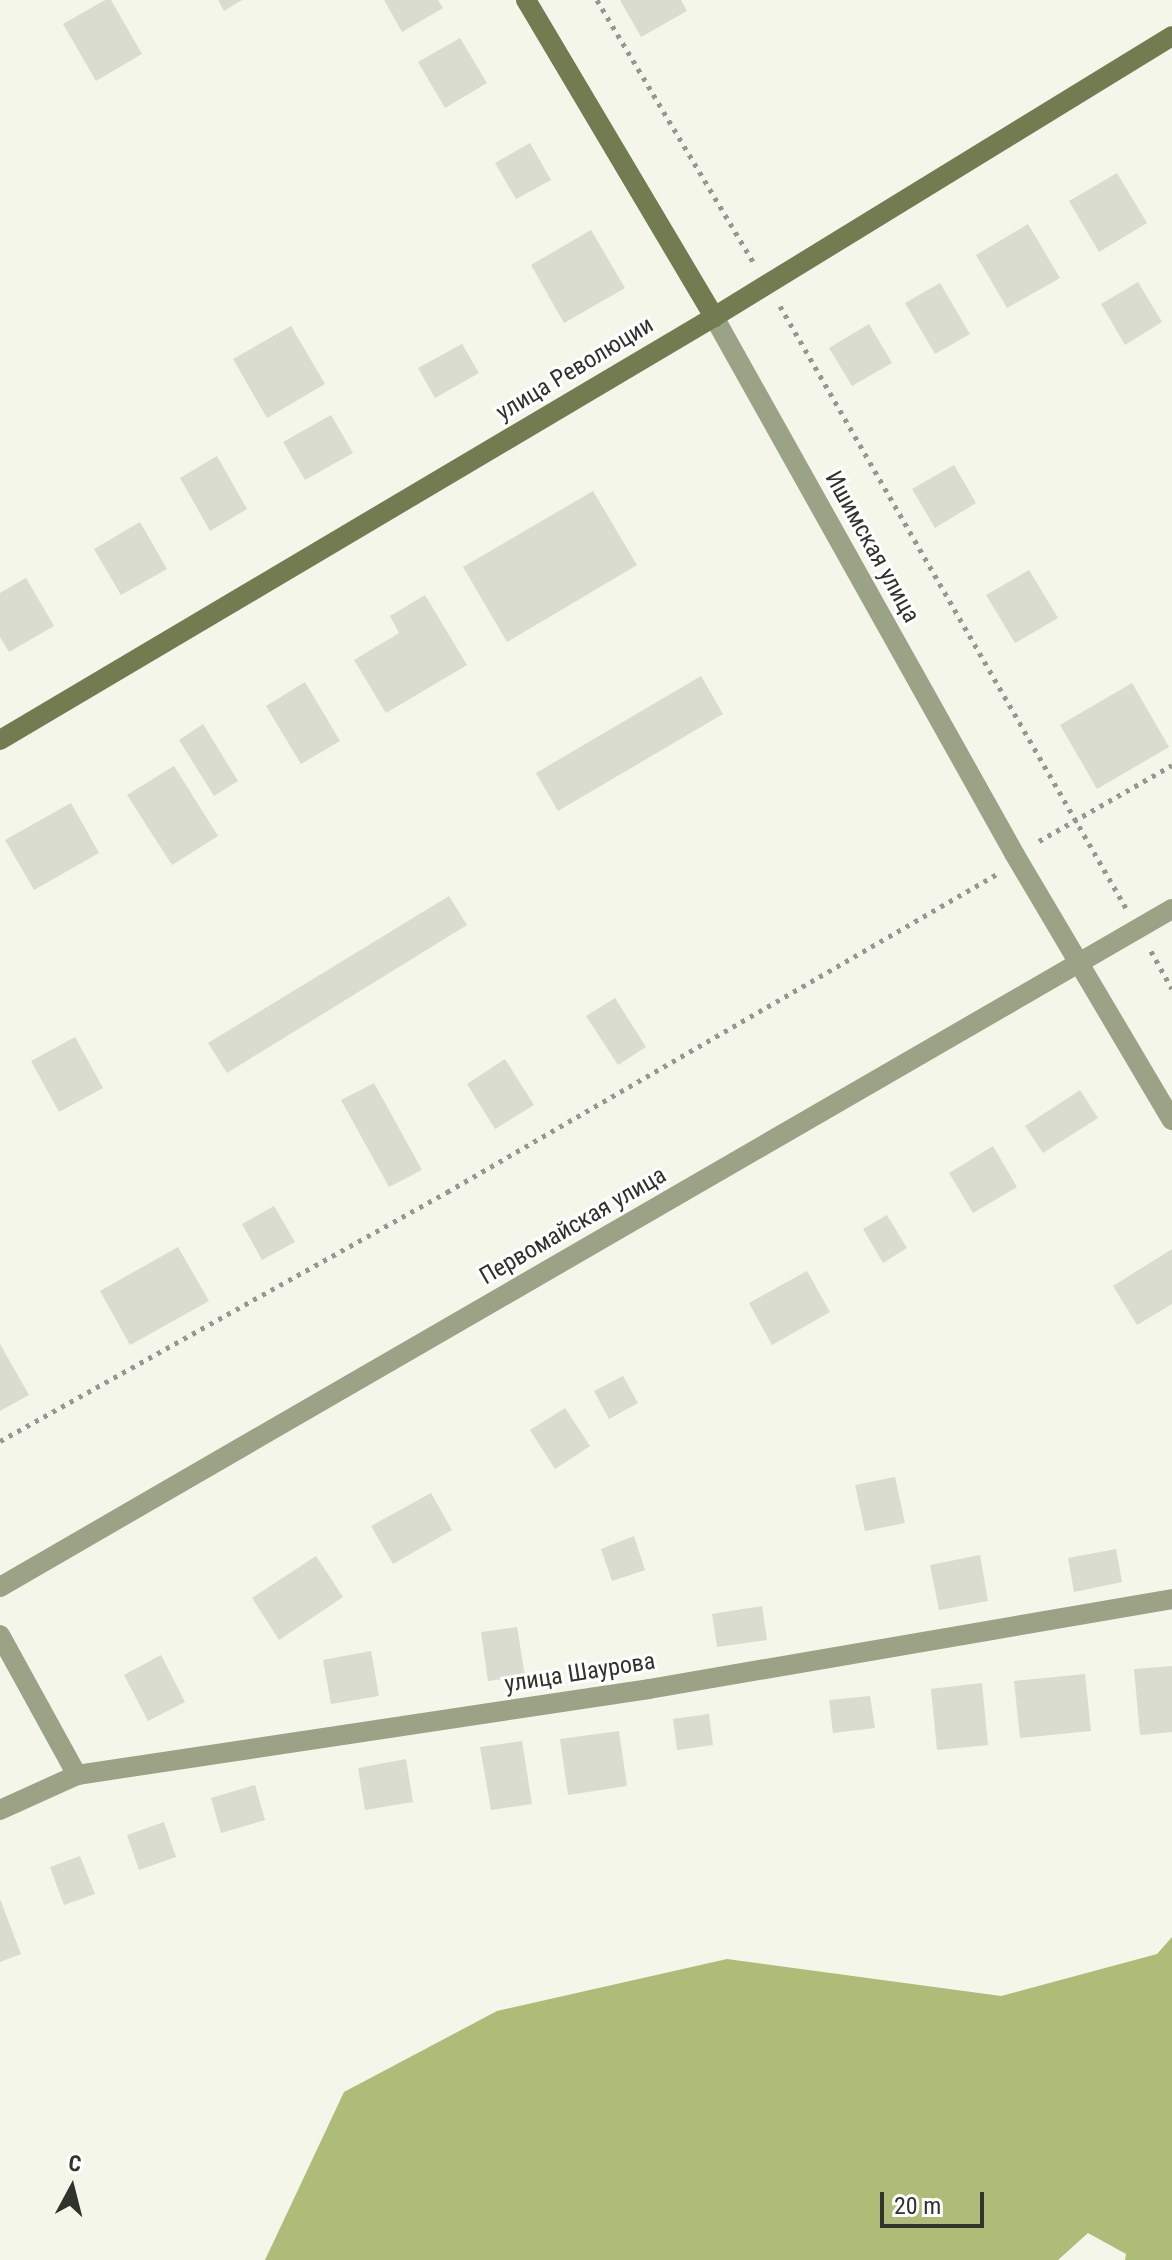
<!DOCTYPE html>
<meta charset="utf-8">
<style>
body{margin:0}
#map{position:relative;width:1172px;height:2260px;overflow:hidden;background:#f3f6e9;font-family:"Roboto Condensed",sans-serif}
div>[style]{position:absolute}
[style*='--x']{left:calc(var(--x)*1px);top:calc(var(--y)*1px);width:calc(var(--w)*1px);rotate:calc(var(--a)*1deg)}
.water>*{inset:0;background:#afbc78}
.building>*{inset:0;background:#d9dccf}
.path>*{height:5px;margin-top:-2.5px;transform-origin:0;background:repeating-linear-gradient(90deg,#95988f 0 4px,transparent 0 10px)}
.street>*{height:20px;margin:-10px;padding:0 10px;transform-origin:10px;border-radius:10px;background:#9ca286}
.secondary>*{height:20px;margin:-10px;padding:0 10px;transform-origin:10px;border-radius:10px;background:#737b50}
span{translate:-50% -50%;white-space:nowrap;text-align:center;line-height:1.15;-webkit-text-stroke:6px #fff;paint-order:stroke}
.street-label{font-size:24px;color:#30322d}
.north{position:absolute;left:32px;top:2148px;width:80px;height:80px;-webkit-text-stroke:6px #fff;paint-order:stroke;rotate:7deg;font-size:22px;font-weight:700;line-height:32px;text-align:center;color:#30322d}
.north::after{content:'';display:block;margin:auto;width:28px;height:36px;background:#30322d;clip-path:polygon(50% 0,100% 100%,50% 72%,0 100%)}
.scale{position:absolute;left:880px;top:2192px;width:104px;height:36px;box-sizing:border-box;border:4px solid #30322d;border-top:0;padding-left:10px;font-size:24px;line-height:28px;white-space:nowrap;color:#30322d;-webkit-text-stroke:6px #fff;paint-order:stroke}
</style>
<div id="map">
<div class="water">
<i style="clip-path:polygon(1172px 1937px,1172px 2260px,1125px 2260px,1126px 2254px,1088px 2233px,1058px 2260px,265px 2260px,344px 2092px,497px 2011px,727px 1959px,1001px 1996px,1157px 1954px)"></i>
</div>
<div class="building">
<i style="clip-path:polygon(105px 0,111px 0,142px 54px,96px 81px,63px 24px)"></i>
<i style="clip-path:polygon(218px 0,242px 0,224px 11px)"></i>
<i style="clip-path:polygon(384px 0,438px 0,443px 8px,402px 32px)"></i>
<i style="clip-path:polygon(620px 0,681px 0,687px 11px,641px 37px)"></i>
<i style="clip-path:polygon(460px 38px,487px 83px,445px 108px,418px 62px)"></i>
<i style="clip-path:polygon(530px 143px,551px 180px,516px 199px,495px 163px)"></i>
<i style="clip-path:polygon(1117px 173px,1147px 223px,1099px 252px,1069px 201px)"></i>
<i style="clip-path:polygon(1028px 224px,1060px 278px,1007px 308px,976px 255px)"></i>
<i style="clip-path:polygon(591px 230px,625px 288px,564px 323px,531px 265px)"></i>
<i style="clip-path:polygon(1138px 282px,1162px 322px,1125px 345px,1101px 304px)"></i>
<i style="clip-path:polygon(940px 283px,970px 334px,935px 354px,905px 303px)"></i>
<i style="clip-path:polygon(869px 324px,892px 363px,852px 386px,829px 348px)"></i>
<i style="clip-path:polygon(291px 326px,325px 384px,267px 418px,233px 359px)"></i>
<i style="clip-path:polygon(462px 344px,479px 373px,435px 398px,418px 368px)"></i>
<i style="clip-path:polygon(331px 415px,353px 453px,305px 480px,283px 442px)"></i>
<i style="clip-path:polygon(217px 456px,247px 509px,210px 531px,180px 478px)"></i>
<i style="clip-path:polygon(954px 465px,976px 503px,935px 528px,912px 489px)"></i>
<i style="clip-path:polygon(593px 491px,637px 565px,507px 642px,463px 567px)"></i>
<i style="clip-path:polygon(140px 522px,167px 569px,121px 595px,94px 549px)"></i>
<i style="clip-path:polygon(1029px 570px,1058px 618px,1015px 643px,986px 595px)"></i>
<i style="clip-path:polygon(26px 578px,54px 626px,9px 652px,0 637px,0 593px)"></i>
<i style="clip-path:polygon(425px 595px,467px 665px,386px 713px,354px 660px,399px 633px,390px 616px)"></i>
<i style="clip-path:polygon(701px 676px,723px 714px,558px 811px,536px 773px)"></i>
<i style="clip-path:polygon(305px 682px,340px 741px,301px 764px,266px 706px)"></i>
<i style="clip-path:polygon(1132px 683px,1169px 747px,1097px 789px,1060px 725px)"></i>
<i style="clip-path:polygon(203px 724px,238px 781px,214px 796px,179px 740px)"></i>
<i style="clip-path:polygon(174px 766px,218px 836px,172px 865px,127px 795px)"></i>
<i style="clip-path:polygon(71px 803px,99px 853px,34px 890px,5px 840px)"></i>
<i style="clip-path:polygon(449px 896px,467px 925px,227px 1073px,208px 1043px)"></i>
<i style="clip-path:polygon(615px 998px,646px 1047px,618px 1065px,586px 1016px)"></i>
<i style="clip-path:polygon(75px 1037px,103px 1088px,59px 1112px,31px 1061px)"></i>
<i style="clip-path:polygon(505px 1059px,534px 1105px,495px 1129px,467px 1084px)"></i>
<i style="clip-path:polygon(374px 1083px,422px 1170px,389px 1187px,341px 1100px)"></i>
<i style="clip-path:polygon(1080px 1090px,1098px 1118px,1043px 1153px,1025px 1126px)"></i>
<i style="clip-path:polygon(993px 1146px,1017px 1187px,973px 1213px,949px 1173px)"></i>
<i style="clip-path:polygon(274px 1206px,295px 1242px,262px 1260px,242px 1224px)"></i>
<i style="clip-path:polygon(887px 1215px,907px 1248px,883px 1263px,863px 1229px)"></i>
<i style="clip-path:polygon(178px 1247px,209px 1301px,130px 1345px,100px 1291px)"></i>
<i style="clip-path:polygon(1172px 1249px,1172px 1304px,1137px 1325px,1113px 1286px)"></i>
<i style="clip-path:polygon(807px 1271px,830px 1312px,772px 1345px,749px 1303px)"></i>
<i style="clip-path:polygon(0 1344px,29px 1395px,0 1411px)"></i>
<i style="clip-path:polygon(623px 1376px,638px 1403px,609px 1419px,594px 1391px)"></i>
<i style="clip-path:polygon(565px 1408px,590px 1446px,555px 1469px,530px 1430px)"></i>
<i style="clip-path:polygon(895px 1477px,905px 1523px,865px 1531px,855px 1485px)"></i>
<i style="clip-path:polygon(431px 1493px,452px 1530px,393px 1564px,371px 1526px)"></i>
<i style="clip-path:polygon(634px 1536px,645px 1570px,612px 1581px,601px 1549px)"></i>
<i style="clip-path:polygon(1116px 1549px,1122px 1582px,1074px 1592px,1068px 1558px)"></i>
<i style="clip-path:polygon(980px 1555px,988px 1601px,939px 1610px,930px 1565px)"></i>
<i style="clip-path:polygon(316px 1556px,343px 1597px,279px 1640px,252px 1598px)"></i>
<i style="clip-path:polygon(762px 1606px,767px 1640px,717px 1647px,712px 1614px)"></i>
<i style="clip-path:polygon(517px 1627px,525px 1676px,488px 1681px,481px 1632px)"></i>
<i style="clip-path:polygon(371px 1651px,379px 1696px,331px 1704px,323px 1660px)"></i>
<i style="clip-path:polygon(161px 1655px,185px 1702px,148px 1721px,124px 1675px)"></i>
<i style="clip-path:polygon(1172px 1666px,1172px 1732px,1140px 1735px,1134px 1669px)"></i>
<i style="clip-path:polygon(1085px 1674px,1091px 1731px,1020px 1738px,1014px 1681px)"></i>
<i style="clip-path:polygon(982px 1683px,988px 1745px,937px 1750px,931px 1689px)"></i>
<i style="clip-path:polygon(870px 1696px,875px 1728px,833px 1733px,829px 1700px)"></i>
<i style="clip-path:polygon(709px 1714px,713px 1745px,677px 1750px,673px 1719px)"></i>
<i style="clip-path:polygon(619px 1731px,627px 1786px,568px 1795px,560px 1739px)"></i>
<i style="clip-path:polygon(522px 1741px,532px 1804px,491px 1810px,480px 1747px)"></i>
<i style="clip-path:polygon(406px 1759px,413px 1802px,365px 1810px,358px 1768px)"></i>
<i style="clip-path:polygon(255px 1785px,265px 1820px,221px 1833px,211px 1798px)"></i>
<i style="clip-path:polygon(164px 1822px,176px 1857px,139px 1870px,127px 1835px)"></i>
<i style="clip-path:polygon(80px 1856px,95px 1894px,64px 1905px,50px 1867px)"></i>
<i style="clip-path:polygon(0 1899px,21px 1954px,0 1962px)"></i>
</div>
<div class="path">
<i style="--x:597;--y:0;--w:306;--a:59.2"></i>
<i style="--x:780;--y:306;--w:694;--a:60.11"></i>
<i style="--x:1039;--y:841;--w:153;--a:-29.7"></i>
<i style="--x:1151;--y:951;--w:43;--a:61.1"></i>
<i style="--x:0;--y:1441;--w:512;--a:-29.12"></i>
<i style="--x:447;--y:1192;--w:635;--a:-30.04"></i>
</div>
<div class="street">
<i style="--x:714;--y:317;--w:616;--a:60.77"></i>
<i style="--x:1015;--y:855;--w:308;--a:59.4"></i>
<i style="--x:0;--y:1587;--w:1354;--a:-30.05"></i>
<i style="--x:0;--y:1635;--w:160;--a:61.2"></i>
<i style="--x:0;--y:1810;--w:85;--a:-24.4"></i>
<i style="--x:77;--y:1775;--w:578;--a:-8.55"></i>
<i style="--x:649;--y:1689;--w:531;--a:-9.76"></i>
</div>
<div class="secondary">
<i style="--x:526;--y:0;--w:369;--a:59.3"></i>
<i style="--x:0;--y:740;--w:830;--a:-30.64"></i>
<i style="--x:714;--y:317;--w:537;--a:-31.53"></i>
</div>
<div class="street-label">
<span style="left:575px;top:369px;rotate:-31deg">улица Революции</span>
<span style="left:872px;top:547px;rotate:61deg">Ишимская улица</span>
<span style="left:573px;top:1226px;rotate:-30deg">Первомайская улица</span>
<span style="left:580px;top:1673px;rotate:-9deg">улица Шаурова</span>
</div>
<div class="north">С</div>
<div class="scale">20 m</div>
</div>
